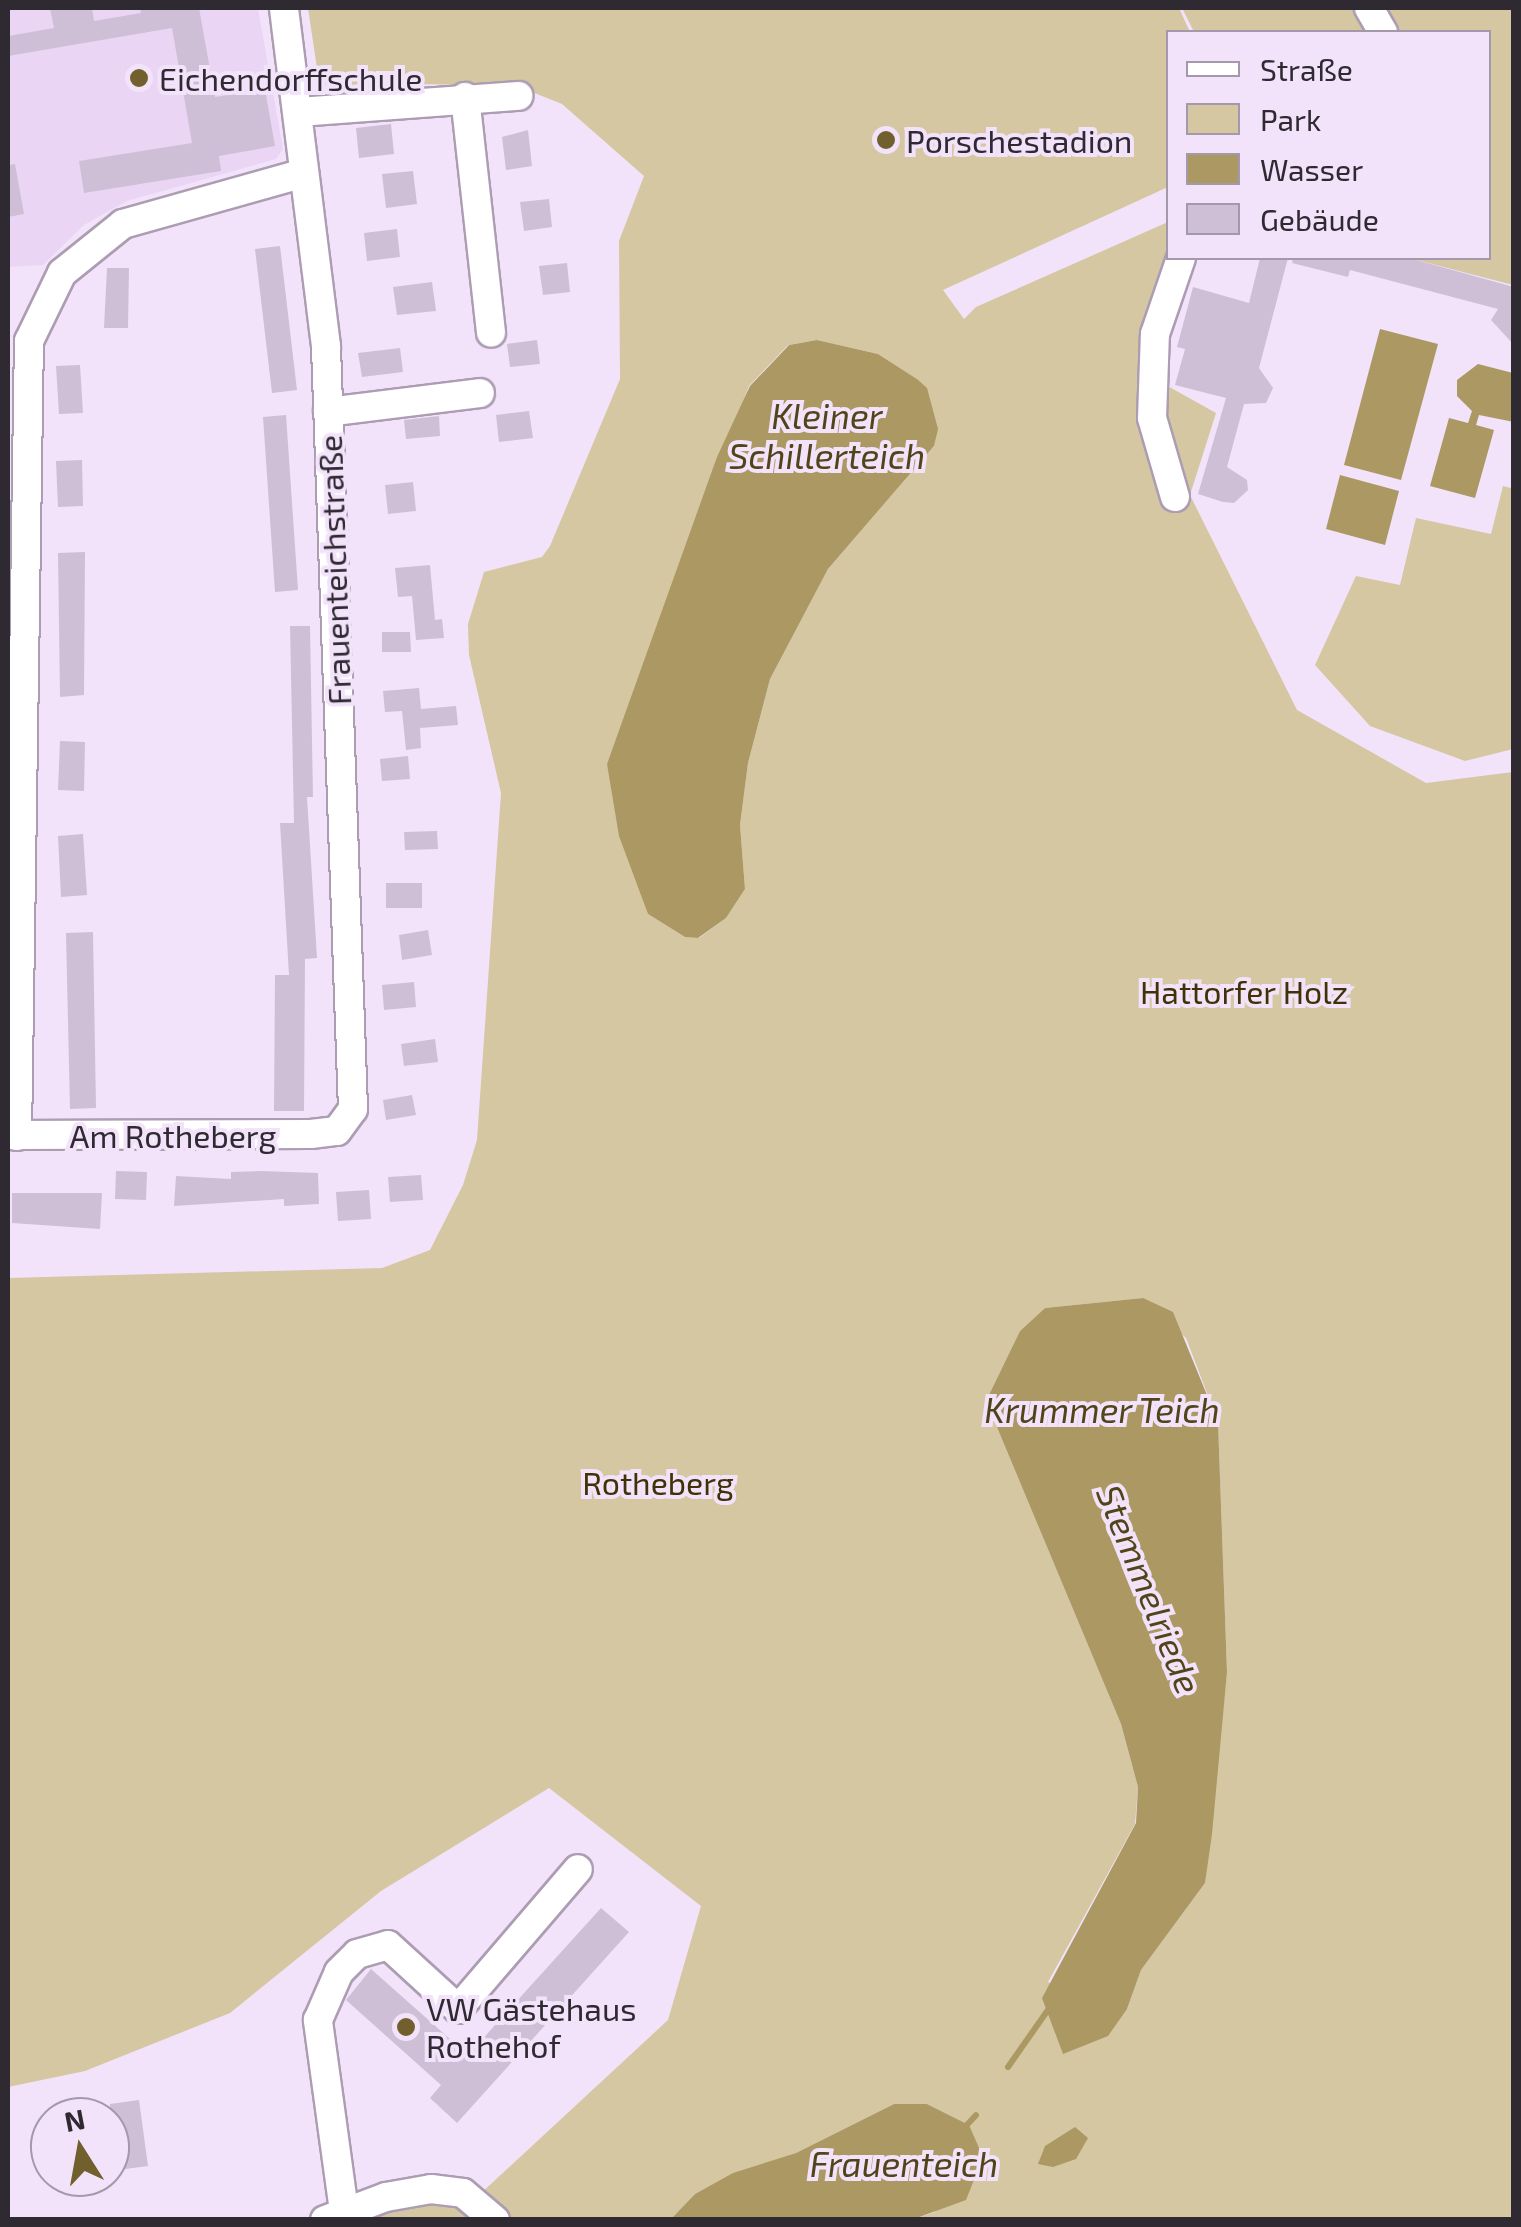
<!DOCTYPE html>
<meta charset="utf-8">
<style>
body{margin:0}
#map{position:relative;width:1521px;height:2227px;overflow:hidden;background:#f2e3fa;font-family:"Exo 2",sans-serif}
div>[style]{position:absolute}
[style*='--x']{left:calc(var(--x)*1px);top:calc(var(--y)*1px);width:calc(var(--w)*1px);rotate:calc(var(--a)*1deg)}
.built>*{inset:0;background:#ead6f4}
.green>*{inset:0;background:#d4c7a2}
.water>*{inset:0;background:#ab9862}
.stream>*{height:6px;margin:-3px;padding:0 3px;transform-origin:3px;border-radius:3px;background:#ab9862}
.building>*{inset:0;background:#cebfd6}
.roads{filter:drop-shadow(2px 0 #ac9db3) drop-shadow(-2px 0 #ac9db3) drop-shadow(0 2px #ac9db3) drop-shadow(0 -2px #ac9db3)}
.minor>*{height:28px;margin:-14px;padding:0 14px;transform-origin:14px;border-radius:14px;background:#fff}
.dots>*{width:28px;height:28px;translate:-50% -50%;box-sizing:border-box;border:5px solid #f2e3fa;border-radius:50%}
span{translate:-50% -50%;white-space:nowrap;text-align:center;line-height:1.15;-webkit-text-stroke:8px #f2e3fa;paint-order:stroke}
.poi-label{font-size:32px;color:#2f2932}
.left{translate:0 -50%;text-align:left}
.street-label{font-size:32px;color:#2f2932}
.park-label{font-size:32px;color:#403204}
.water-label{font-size:35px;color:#524419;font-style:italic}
.frame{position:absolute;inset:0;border:10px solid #2f2932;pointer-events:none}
.legend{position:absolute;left:1166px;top:30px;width:325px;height:230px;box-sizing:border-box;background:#f2e3fa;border:2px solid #a499aa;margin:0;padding:12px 18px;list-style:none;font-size:30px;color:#2f2932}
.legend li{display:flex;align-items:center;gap:20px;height:50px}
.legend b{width:50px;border:2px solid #a499aa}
.north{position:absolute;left:30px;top:2097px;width:100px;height:100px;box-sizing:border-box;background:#f2e3fa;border:2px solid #a499aa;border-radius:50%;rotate:349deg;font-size:28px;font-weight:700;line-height:40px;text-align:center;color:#2f2932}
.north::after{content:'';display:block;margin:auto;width:35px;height:45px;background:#71602e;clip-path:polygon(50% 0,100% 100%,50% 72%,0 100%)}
</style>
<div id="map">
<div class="built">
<i style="clip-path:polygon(8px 8px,258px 8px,283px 149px,276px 159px,127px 201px,84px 225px,43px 265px,8px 267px)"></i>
</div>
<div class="green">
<i style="clip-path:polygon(evenodd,308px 8px,1179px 8px,1190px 32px,1168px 32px,1168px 187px,943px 290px,964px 319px,976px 307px,1168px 222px,1164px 384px,1216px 413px,1190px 495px,1297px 710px,1426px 783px,1513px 772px,1513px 2219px,914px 2219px,935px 2212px,969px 2125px,927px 2104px,894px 2104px,796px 2153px,733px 2174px,695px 2194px,671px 2219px,347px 2219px,392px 2206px,478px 2196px,668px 2020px,701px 1906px,549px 1788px,381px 1891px,230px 2013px,85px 2071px,8px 2087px,8px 1278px,382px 1268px,430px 1250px,463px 1185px,477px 1140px,501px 793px,469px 655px,468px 624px,484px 572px,542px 557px,550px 546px,620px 379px,619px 241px,644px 176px,562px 104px,517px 86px,420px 84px,321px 95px,308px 8px,817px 340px,878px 354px,917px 379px,934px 446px,828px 569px,770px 679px,748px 763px,740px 825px,745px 889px,726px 918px,699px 938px,685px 937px,648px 914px,607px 764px,749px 386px,788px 345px,817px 340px,308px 8px,1143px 1298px,1186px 1338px,1218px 1422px,1227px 1672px,1205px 1883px,1141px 1970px,1127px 2009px,1048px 1982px,1135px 1824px,1138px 1787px,1121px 1724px,986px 1401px,1020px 1331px,1045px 1308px,1143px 1298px)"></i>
<i style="clip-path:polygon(1182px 8px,1513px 8px,1513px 285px,1409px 258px,1488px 258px,1488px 32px,1194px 32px)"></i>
<i style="clip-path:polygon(1503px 486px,1514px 489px,1513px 749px,1465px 761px,1370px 726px,1315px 665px,1356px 576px,1400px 585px,1416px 518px,1491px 534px)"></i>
</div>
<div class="water">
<i style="clip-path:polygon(1380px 329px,1438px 344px,1401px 480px,1344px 465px)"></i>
<i style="clip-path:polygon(817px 340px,878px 354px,917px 379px,927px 388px,938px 429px,934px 446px,828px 569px,770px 679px,748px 763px,740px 825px,745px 889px,726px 918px,698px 938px,685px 937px,648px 914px,619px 836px,607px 764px,717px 457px,750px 386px,789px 345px)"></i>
<i style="clip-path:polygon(1478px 364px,1513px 373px,1514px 422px,1479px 415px,1476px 425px,1494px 430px,1475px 498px,1430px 486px,1449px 418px,1468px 423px,1472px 411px,1457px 396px,1457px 380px)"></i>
<i style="clip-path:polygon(1340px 475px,1399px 491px,1385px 545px,1326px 529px)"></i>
<i style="clip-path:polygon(1143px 1298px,1173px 1312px,1218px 1422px,1227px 1672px,1212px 1834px,1205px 1883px,1141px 1970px,1127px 2009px,1108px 2036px,1063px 2054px,1042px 1998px,1136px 1823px,1138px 1787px,1121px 1724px,986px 1401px,1020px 1331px,1045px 1308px)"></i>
<i style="clip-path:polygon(894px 2104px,927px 2104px,969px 2125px,983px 2157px,966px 2200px,914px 2219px,671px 2219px,695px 2194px,733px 2173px,796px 2153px)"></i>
<i style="clip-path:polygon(1075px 2127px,1088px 2138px,1076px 2159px,1053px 2167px,1038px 2164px,1045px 2146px)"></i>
</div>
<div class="stream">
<i style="--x:1008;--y:2067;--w:73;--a:-55"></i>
<i style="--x:965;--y:2127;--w:16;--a:-47"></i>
</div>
<div class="building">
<i style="clip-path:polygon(50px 8px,92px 8px,94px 21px,141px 13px,140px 8px,199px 8px,215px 97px,265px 89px,275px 146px,219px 156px,221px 171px,84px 193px,79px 161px,192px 143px,172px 28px,8px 56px,8px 36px,54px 28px)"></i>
<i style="clip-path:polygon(391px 124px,394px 154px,359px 158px,356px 128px)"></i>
<i style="clip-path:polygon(528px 130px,532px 166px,506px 170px,502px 137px)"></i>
<i style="clip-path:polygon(15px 164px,24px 214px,8px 217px,8px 165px)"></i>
<i style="clip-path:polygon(413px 171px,417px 204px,386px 208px,382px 174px)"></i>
<i style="clip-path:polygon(549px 199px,552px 227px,524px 231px,520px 202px)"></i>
<i style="clip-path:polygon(397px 229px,400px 257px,367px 261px,364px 233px)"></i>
<i style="clip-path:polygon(280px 246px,297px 390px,272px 393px,255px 249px)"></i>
<i style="clip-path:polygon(1260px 258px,1288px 258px,1259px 368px,1273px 388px,1266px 403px,1244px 404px,1227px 467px,1247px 480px,1248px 490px,1234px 503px,1223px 502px,1198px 494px,1226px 398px,1175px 385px,1185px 349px,1177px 347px,1193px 287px,1249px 303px)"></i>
<i style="clip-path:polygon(1293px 258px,1409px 258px,1514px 287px,1514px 345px,1491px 320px,1498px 309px,1350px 270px,1348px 277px,1292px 263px)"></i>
<i style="clip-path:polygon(567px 263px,570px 292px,543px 295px,539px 266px)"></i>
<i style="clip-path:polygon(107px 268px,129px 268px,128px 328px,104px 328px)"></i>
<i style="clip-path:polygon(432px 282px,436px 311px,397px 315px,393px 287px)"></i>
<i style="clip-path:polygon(537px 340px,540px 364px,510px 367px,507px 344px)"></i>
<i style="clip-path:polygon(400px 348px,403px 372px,362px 377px,358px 353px)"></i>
<i style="clip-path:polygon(80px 365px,83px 413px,59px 414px,56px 366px)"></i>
<i style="clip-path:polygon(529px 411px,533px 438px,499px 442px,496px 415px)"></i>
<i style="clip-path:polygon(286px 415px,298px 590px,275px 592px,263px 417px)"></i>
<i style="clip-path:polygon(439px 416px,440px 436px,406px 439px,404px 420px)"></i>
<i style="clip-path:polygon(82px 460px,83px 506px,58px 507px,56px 461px)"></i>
<i style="clip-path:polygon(413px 482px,416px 511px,388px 514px,385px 485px)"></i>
<i style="clip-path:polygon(85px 552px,84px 695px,60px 697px,58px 553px)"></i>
<i style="clip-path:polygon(430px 565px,435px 620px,442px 619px,444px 638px,416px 640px,412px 596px,398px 597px,395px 568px)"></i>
<i style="clip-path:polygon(290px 626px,310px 626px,313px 797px,307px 797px,317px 958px,305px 959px,304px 1111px,274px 1111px,275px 975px,289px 975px,280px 823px,294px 823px)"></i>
<i style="clip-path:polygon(382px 632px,410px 632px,411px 652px,382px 652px)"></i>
<i style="clip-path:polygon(419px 688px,421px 709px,456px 706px,458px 725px,420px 728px,421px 748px,406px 750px,402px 711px,385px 712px,383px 691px)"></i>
<i style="clip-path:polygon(60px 741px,85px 742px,84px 791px,58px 790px)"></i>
<i style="clip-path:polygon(408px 756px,410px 779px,382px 781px,380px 759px)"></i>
<i style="clip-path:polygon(437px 831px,438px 849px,405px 850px,404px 832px)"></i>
<i style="clip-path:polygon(83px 834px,87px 895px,61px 897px,58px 836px)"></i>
<i style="clip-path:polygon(386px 883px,422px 883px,422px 908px,386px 908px)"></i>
<i style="clip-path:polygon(428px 930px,432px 955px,402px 960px,399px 935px)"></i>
<i style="clip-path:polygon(93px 932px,96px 1108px,70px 1109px,66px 933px)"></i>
<i style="clip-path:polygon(414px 982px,416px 1007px,384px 1010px,382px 985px)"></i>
<i style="clip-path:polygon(435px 1039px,438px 1062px,404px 1066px,401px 1044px)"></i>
<i style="clip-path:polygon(412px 1095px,416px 1115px,386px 1120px,383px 1100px)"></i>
<i style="clip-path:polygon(116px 1171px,147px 1172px,146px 1200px,115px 1199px)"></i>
<i style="clip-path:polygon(261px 1171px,318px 1173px,319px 1204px,284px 1206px,284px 1199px,174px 1206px,176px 1176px,231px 1179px,231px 1172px)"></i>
<i style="clip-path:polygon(421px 1175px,423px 1200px,390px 1202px,388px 1177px)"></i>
<i style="clip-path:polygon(369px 1190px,371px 1219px,338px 1221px,336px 1192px)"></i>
<i style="clip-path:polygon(12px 1193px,102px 1193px,100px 1229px,12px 1223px)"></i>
<i style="clip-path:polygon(601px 1908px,629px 1932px,457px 2123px,430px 2098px,441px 2085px,346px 2000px,371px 1969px,468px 2055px)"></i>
<i style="clip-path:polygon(139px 2100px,148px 2166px,110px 2171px,110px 2104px)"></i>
</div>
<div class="roads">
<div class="minor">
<i style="--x:1369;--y:8;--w:28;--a:60"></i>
<i style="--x:465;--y:97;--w:237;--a:83.7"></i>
<i style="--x:299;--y:112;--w:220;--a:-4.2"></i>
<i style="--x:328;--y:412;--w:153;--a:-7.1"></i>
<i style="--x:1175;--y:497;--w:82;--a:-106.2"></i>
<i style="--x:1152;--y:418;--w:84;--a:-88"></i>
<i style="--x:1155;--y:334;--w:80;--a:-71.1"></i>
<i style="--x:8;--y:1135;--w:303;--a:-0.2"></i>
<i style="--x:311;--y:1134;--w:26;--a:-7"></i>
<i style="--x:337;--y:1131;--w:27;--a:-54"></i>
<i style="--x:353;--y:1109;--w:763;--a:-92.03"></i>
<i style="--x:326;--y:346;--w:341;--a:-97.1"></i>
<i style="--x:17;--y:1136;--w:795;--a:-89.14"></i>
<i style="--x:29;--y:341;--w:76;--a:-64.1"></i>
<i style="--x:62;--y:273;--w:78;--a:-38.8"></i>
<i style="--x:123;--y:224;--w:188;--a:-15.7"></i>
<i style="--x:344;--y:2211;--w:193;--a:-97.8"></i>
<i style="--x:318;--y:2020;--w:52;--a:-66.4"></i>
<i style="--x:339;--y:1972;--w:25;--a:-45"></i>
<i style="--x:357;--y:1954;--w:32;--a:-16"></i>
<i style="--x:388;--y:1945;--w:95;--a:42.4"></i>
<i style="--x:458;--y:2009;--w:184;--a:-49.4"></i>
<i style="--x:325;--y:2220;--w:65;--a:-20.7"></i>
<i style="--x:386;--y:2197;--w:46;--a:-10.1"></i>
<i style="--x:431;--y:2189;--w:32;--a:7"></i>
<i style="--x:463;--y:2193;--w:42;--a:40.2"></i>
</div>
</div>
<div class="dots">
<i style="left:139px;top:78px;background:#71602e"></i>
<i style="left:886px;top:140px;background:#71602e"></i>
<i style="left:406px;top:2027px;background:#71602e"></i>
</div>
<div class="poi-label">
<span class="left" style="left:159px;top:78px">Eichendorffschule</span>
<span class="left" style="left:906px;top:140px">Porschestadion</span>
<span class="left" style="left:426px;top:2027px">VW Gästehaus<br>Rothehof</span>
</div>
<div class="street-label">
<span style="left:334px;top:570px;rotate:-92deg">Frauenteichstraße</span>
<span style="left:173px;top:1135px">Am Rotheberg</span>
</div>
<div class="park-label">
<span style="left:1244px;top:991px">Hattorfer Holz</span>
<span style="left:658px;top:1482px">Rotheberg</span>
</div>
<div class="water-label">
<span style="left:827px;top:435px">Kleiner<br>Schillerteich</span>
<span style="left:1102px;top:1409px">Krummer Teich</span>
<span style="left:1150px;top:1589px;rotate:68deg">Stemmelriede</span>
<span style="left:904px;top:2163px">Frauenteich</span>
</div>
<div class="frame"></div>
<ul class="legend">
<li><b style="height:12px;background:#fff"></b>Straße</li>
<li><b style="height:28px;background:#d4c7a2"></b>Park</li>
<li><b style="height:28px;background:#ab9862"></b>Wasser</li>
<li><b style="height:28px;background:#cebfd6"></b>Gebäude</li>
</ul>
<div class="north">N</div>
</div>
